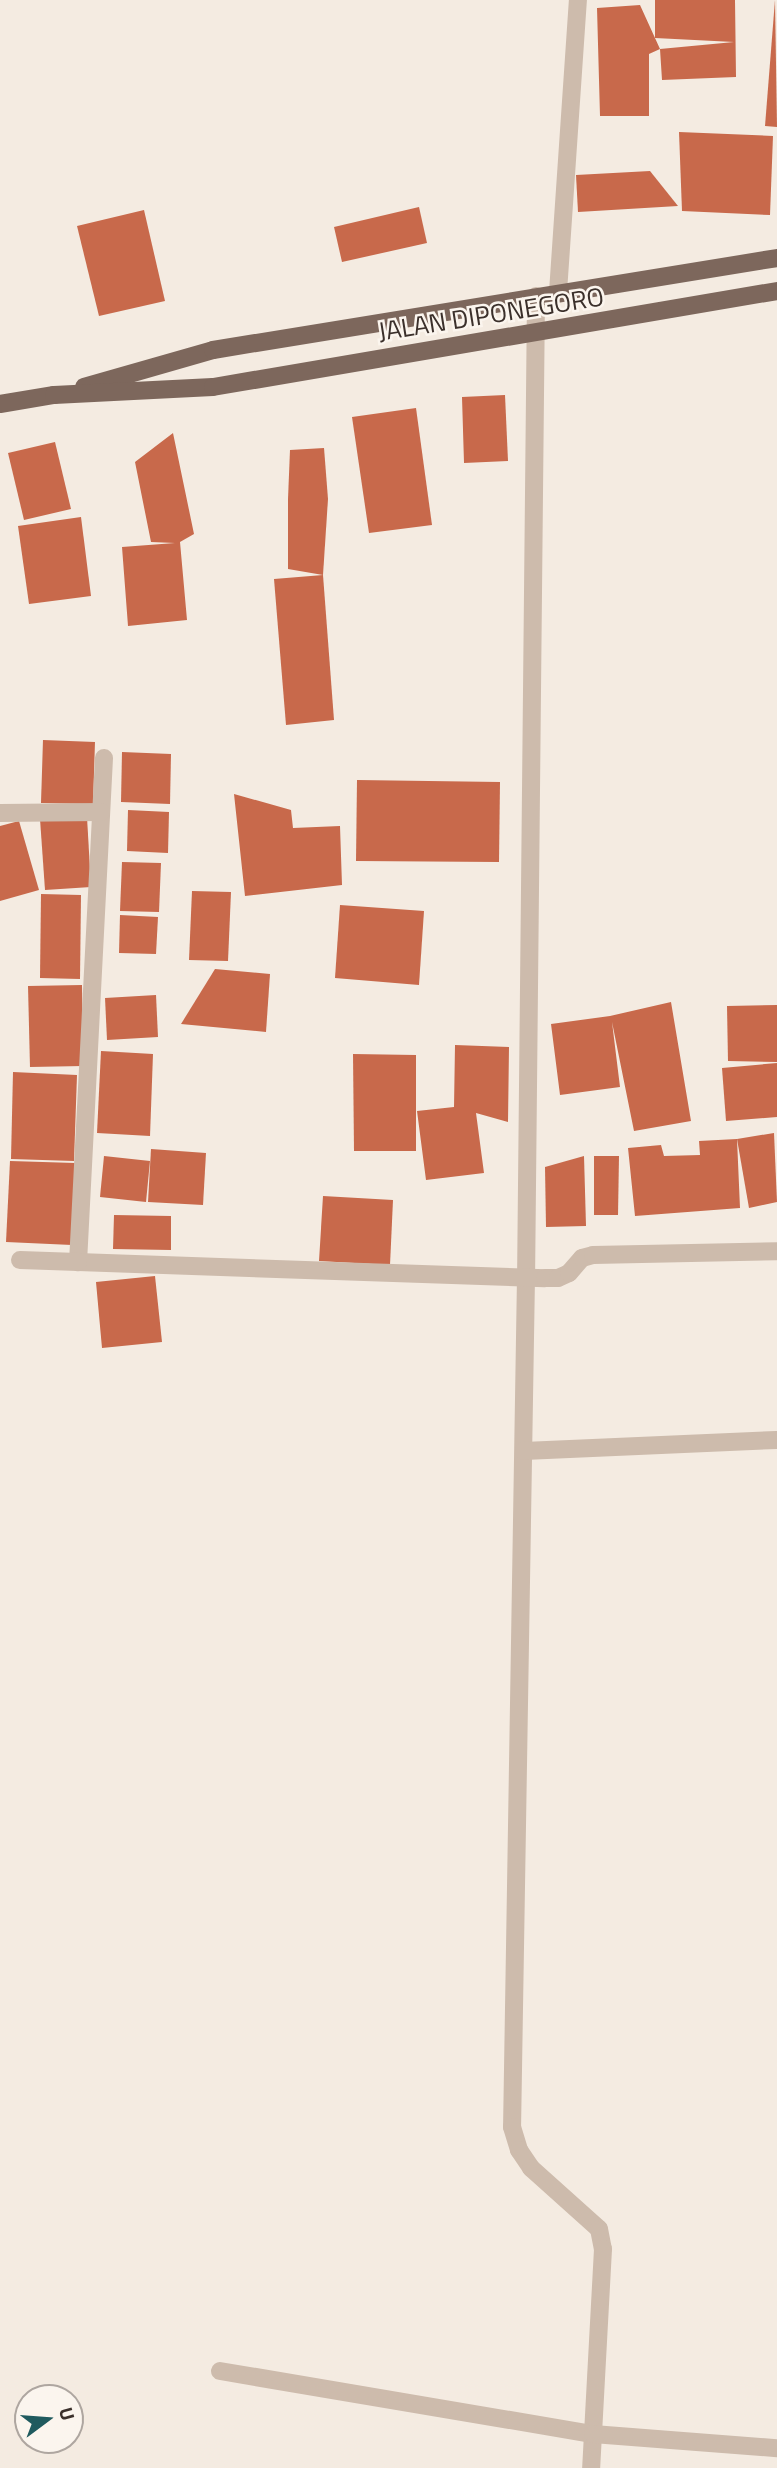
<!DOCTYPE html>
<style>
body{margin:0}
#map{position:relative;width:777px;height:2468px;overflow:hidden;background:#f4ebe1;font-family:"Titillium Web",sans-serif}
div>[style]{position:absolute}
[style*='--x']{left:calc(var(--x)*1px);top:calc(var(--y)*1px);width:calc(var(--w)*1px);rotate:calc(var(--a)*1deg)}
.building>*{inset:0;background:#c8694b}
.street>*{height:18px;margin:-9px;padding:0 9px;transform-origin:9px;border-radius:9px;background:#cdbbac}
.primary>*{height:18px;margin:-9px;padding:0 9px;transform-origin:9px;border-radius:9px;background:#7d675c}
span{translate:-50% -50%;white-space:nowrap;text-align:center;line-height:1.15;-webkit-text-stroke:5px #fbf5ee;paint-order:stroke}
.street-label{font-size:26px;color:#3b302b}
.north{position:absolute;left:14px;top:2384px;width:70px;height:70px;box-sizing:border-box;background:#fbf5ee;border:2px solid #aea6a0;border-radius:50%;rotate:74deg;font-size:19px;font-weight:700;line-height:28px;text-align:center;color:#3b302b}
.north::after{content:'';display:block;margin:auto;width:24px;height:32px;background:#1f5a5e;clip-path:polygon(50% 0,100% 100%,50% 72%,0 100%)}
</style>
<div id="map">
<div class="building">
<i style="clip-path:polygon(655px 0,735px 0,736px 77px,662px 80px,660px 49px,734px 42px,655px 38px)"></i>
<i style="clip-path:polygon(775px 0,777px 127px,765px 126px)"></i>
<i style="clip-path:polygon(640px 5px,660px 49px,649px 54px,649px 116px,600px 116px,597px 8px)"></i>
<i style="clip-path:polygon(679px 132px,773px 136px,770px 215px,682px 211px)"></i>
<i style="clip-path:polygon(650px 171px,678px 206px,578px 212px,576px 175px)"></i>
<i style="clip-path:polygon(419px 207px,427px 243px,342px 262px,334px 227px)"></i>
<i style="clip-path:polygon(144px 210px,165px 301px,99px 316px,77px 226px)"></i>
<i style="clip-path:polygon(505px 395px,508px 461px,464px 463px,462px 397px)"></i>
<i style="clip-path:polygon(416px 408px,432px 525px,369px 533px,352px 417px)"></i>
<i style="clip-path:polygon(173px 433px,194px 534px,180px 542px,187px 620px,128px 626px,122px 547px,175px 543px,151px 542px,135px 462px)"></i>
<i style="clip-path:polygon(55px 442px,71px 509px,24px 520px,8px 453px)"></i>
<i style="clip-path:polygon(324px 448px,328px 499px,323px 575px,288px 569px,288px 499px,290px 450px)"></i>
<i style="clip-path:polygon(81px 517px,91px 596px,29px 604px,18px 526px)"></i>
<i style="clip-path:polygon(323px 575px,334px 720px,286px 725px,274px 579px)"></i>
<i style="clip-path:polygon(43px 740px,95px 742px,93px 804px,41px 803px)"></i>
<i style="clip-path:polygon(122px 752px,171px 754px,170px 804px,121px 802px)"></i>
<i style="clip-path:polygon(357px 780px,500px 782px,499px 862px,356px 861px)"></i>
<i style="clip-path:polygon(234px 794px,291px 810px,293px 828px,340px 826px,342px 885px,245px 896px)"></i>
<i style="clip-path:polygon(128px 810px,169px 812px,168px 853px,127px 851px)"></i>
<i style="clip-path:polygon(87px 817px,91px 887px,45px 890px,40px 819px)"></i>
<i style="clip-path:polygon(19px 821px,39px 890px,0 901px,0 826px)"></i>
<i style="clip-path:polygon(122px 862px,161px 863px,159px 912px,120px 911px)"></i>
<i style="clip-path:polygon(192px 891px,231px 892px,228px 961px,189px 960px)"></i>
<i style="clip-path:polygon(41px 894px,81px 895px,80px 979px,40px 978px)"></i>
<i style="clip-path:polygon(340px 905px,424px 911px,419px 985px,335px 978px)"></i>
<i style="clip-path:polygon(120px 915px,158px 917px,156px 954px,119px 953px)"></i>
<i style="clip-path:polygon(215px 969px,270px 974px,266px 1032px,181px 1024px)"></i>
<i style="clip-path:polygon(82px 985px,83px 1066px,30px 1067px,28px 986px)"></i>
<i style="clip-path:polygon(156px 995px,158px 1037px,107px 1040px,105px 998px)"></i>
<i style="clip-path:polygon(671px 1002px,691px 1121px,634px 1131px,612px 1022px,620px 1087px,560px 1095px,551px 1024px,610px 1016px)"></i>
<i style="clip-path:polygon(777px 1005px,777px 1062px,728px 1061px,727px 1006px)"></i>
<i style="clip-path:polygon(455px 1045px,509px 1047px,508px 1122px,476px 1113px,484px 1173px,426px 1180px,417px 1111px,454px 1107px)"></i>
<i style="clip-path:polygon(101px 1051px,153px 1054px,150px 1136px,97px 1133px)"></i>
<i style="clip-path:polygon(353px 1054px,416px 1055px,416px 1151px,354px 1151px)"></i>
<i style="clip-path:polygon(777px 1063px,777px 1117px,726px 1121px,722px 1068px)"></i>
<i style="clip-path:polygon(13px 1072px,77px 1075px,74px 1161px,11px 1159px)"></i>
<i style="clip-path:polygon(774px 1133px,777px 1202px,749px 1208px,737px 1139px)"></i>
<i style="clip-path:polygon(737px 1139px,740px 1208px,635px 1216px,628px 1148px,661px 1145px,664px 1156px,700px 1155px,699px 1141px)"></i>
<i style="clip-path:polygon(151px 1149px,206px 1153px,203px 1205px,148px 1202px)"></i>
<i style="clip-path:polygon(104px 1156px,150px 1161px,146px 1202px,100px 1197px)"></i>
<i style="clip-path:polygon(584px 1156px,586px 1226px,546px 1227px,545px 1167px)"></i>
<i style="clip-path:polygon(594px 1156px,619px 1156px,618px 1215px,594px 1215px)"></i>
<i style="clip-path:polygon(10px 1161px,75px 1163px,72px 1245px,6px 1242px)"></i>
<i style="clip-path:polygon(323px 1196px,393px 1200px,390px 1265px,319px 1261px)"></i>
<i style="clip-path:polygon(114px 1215px,171px 1216px,171px 1250px,113px 1249px)"></i>
<i style="clip-path:polygon(155px 1276px,162px 1342px,102px 1348px,96px 1282px)"></i>
</div>
<div class="street">
<i style="--x:558;--y:292;--w:293;--a:-86.1"></i>
<i style="--x:536;--y:296;--w:981;--a:90.58"></i>
<i style="--x:526;--y:1277;--w:850;--a:90.94"></i>
<i style="--x:512;--y:2127;--w:24;--a:73"></i>
<i style="--x:519;--y:2150;--w:22;--a:56"></i>
<i style="--x:531;--y:2168;--w:91;--a:41.9"></i>
<i style="--x:599;--y:2229;--w:20;--a:79"></i>
<i style="--x:603;--y:2249;--w:219;--a:93.1"></i>
<i style="--x:104;--y:758;--w:505;--a:92.95"></i>
<i style="--x:78;--y:1262;--w:467;--a:2"></i>
<i style="--x:545;--y:1278;--w:13;--a:0"></i>
<i style="--x:558;--y:1278;--w:12;--a:-24"></i>
<i style="--x:569;--y:1273;--w:20;--a:-49"></i>
<i style="--x:582;--y:1258;--w:11;--a:-15"></i>
<i style="--x:593;--y:1255;--w:184;--a:-1.2"></i>
<i style="--x:0;--y:813;--w:101;--a:-0.6"></i>
<i style="--x:20;--y:1260;--w:58;--a:2"></i>
<i style="--x:524;--y:1451;--w:253;--a:-2.5"></i>
<i style="--x:220;--y:2371;--w:378;--a:9.6"></i>
<i style="--x:593;--y:2434;--w:185;--a:4.4"></i>
</div>
<div class="primary">
<i style="--x:84;--y:387;--w:134;--a:-16"></i>
<i style="--x:213;--y:350;--w:571;--a:-9.26"></i>
<i style="--x:0;--y:404;--w:55;--a:-9.5"></i>
<i style="--x:54;--y:395;--w:159;--a:-2.9"></i>
<i style="--x:213;--y:387;--w:572;--a:-9.66"></i>
</div>
<div class="street-label">
<span style="left:491px;top:314px;rotate:-9deg">JALAN DIPONEGORO</span>
</div>
<div class="north">U</div>
</div>
